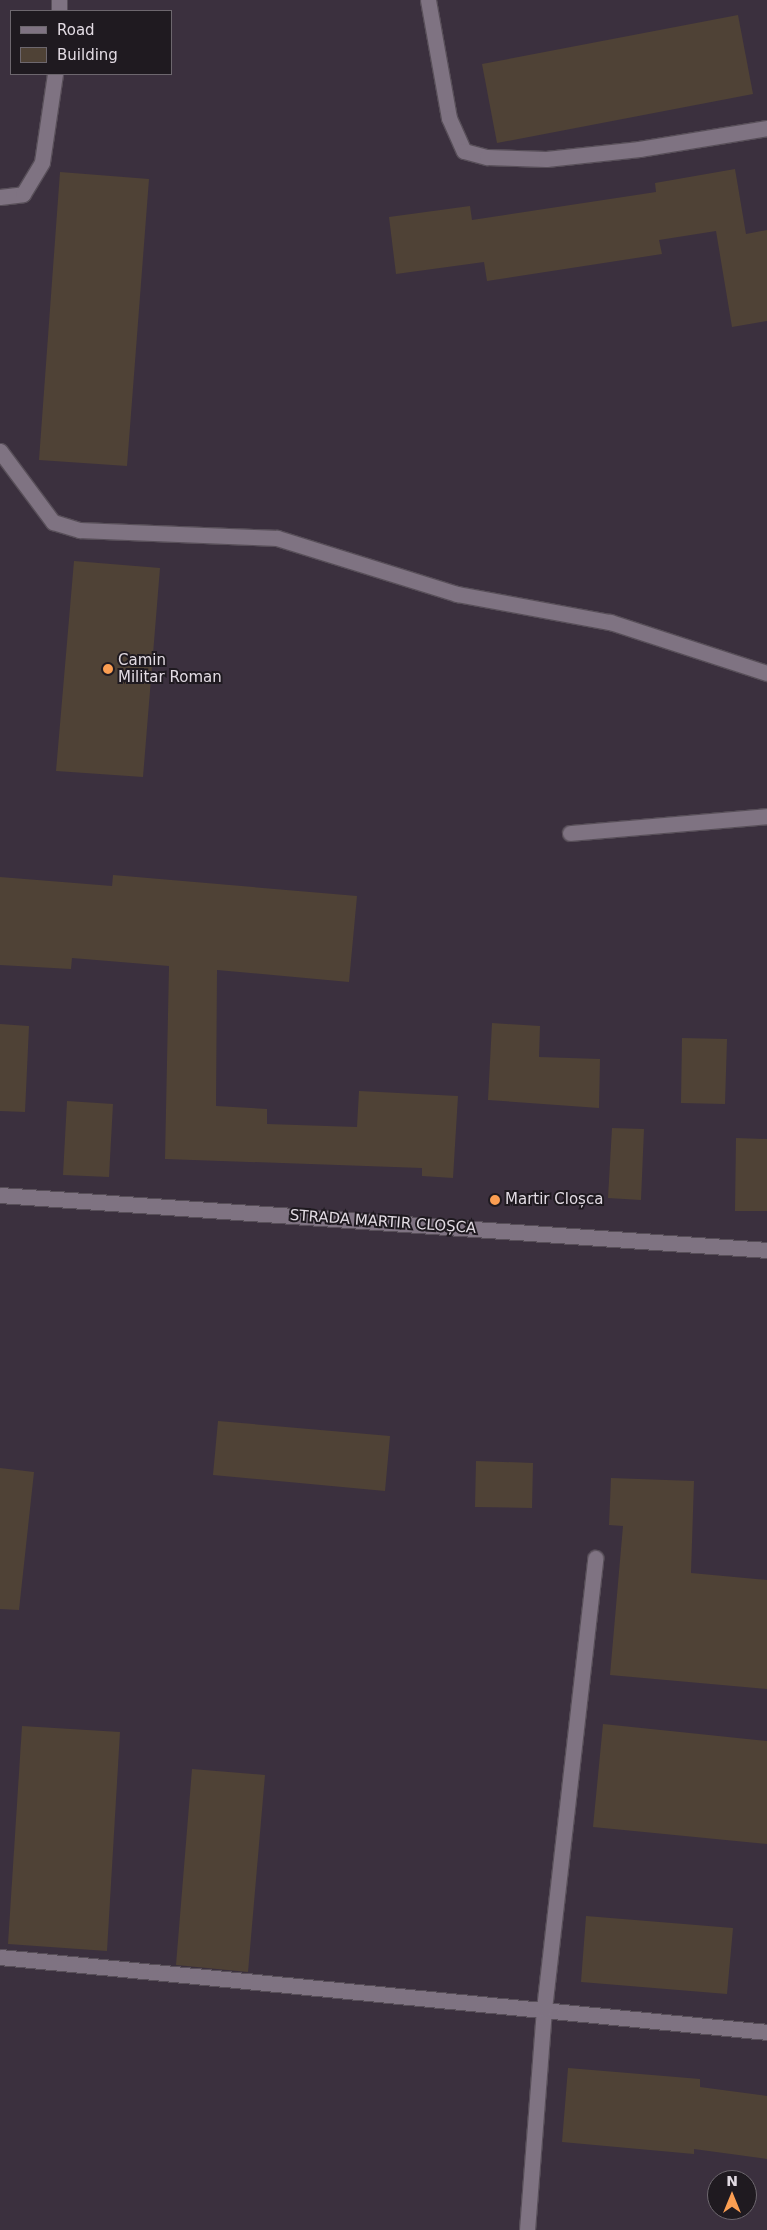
<!DOCTYPE html>
<meta charset="utf-8">
<style>
body{margin:0}
#map{position:relative;width:767px;height:2230px;overflow:hidden;background:#3b303e;font-family:"DejaVu Sans",sans-serif}
div>[style]{position:absolute}
[style*='--x']{left:calc(var(--x)*1px);top:calc(var(--y)*1px);width:calc(var(--w)*1px);rotate:calc(var(--a)*1deg)}
.building>*{inset:0;background:#4f4236}
.roads{filter:drop-shadow(1px 0 #584f59) drop-shadow(-1px 0 #584f59) drop-shadow(0 1px #584f59) drop-shadow(0 -1px #584f59)}
.lane>*{height:15px;margin:-7.5px;padding:0 7.5px;transform-origin:7.5px;border-radius:7.5px;background:#7f7382}
.street>*{height:15px;margin:-7.5px;padding:0 7.5px;transform-origin:7.5px;border-radius:7.5px;background:#7f7382}
.dots>*{width:14px;height:14px;translate:-50% -50%;box-sizing:border-box;border:2px solid #1f1a20;border-radius:50%}
span{translate:-50% -50%;white-space:nowrap;text-align:center;line-height:1.15;-webkit-text-stroke:4px #1f1a20;paint-order:stroke}
.poi-label{font-size:15px;color:#e2dbe3}
.left{translate:0 -50%;text-align:left}
.street-label{font-size:15px;color:#e2dbe3}
.legend{position:absolute;left:10px;top:10px;width:162px;height:65px;box-sizing:border-box;background:#1f1a20;border:1px solid #6d676e;margin:0;padding:6px 9px;list-style:none;font-size:15px;color:#e2dbe3}
.legend li{display:flex;align-items:center;gap:10px;height:25px}
.legend b{width:25px;border:1px solid #6d676e}
.north{position:absolute;left:707px;top:2170px;width:50px;height:50px;box-sizing:border-box;background:#1f1a20;border:1px solid #6d676e;border-radius:50%;rotate:0deg;font-size:14px;font-weight:700;line-height:20px;text-align:center;color:#e2dbe3}
.north::after{content:'';display:block;margin:auto;width:18px;height:22px;background:#fb9e52;clip-path:polygon(50% 0,100% 100%,50% 72%,0 100%)}
</style>
<div id="map">
<div class="building">
<i style="clip-path:polygon(738px 15px,753px 94px,497px 143px,482px 64px)"></i>
<i style="clip-path:polygon(735px 169px,746px 234px,767px 230px,767px 321px,732px 327px,716px 231px,659px 240px,662px 254px,487px 281px,484px 262px,396px 274px,389px 217px,470px 206px,472px 220px,656px 192px,655px 183px)"></i>
<i style="clip-path:polygon(60px 172px,149px 179px,127px 466px,39px 460px)"></i>
<i style="clip-path:polygon(74px 561px,160px 568px,143px 777px,56px 771px)"></i>
<i style="clip-path:polygon(113px 875px,357px 896px,349px 982px,217px 970px,216px 1106px,267px 1109px,267px 1124px,357px 1127px,359px 1091px,458px 1096px,453px 1178px,422px 1176px,422px 1168px,165px 1159px,169px 966px,72px 958px,71px 969px,0 965px,0 877px,112px 886px)"></i>
<i style="clip-path:polygon(492px 1023px,540px 1026px,539px 1057px,600px 1059px,599px 1108px,488px 1100px)"></i>
<i style="clip-path:polygon(0 1024px,29px 1026px,25px 1112px,0 1111px)"></i>
<i style="clip-path:polygon(682px 1038px,727px 1039px,725px 1104px,681px 1103px)"></i>
<i style="clip-path:polygon(67px 1101px,113px 1104px,109px 1177px,63px 1175px)"></i>
<i style="clip-path:polygon(612px 1128px,644px 1129px,641px 1200px,608px 1198px)"></i>
<i style="clip-path:polygon(736px 1138px,767px 1139px,767px 1211px,735px 1211px)"></i>
<i style="clip-path:polygon(218px 1421px,390px 1436px,385px 1491px,213px 1475px)"></i>
<i style="clip-path:polygon(476px 1461px,533px 1463px,532px 1508px,475px 1507px)"></i>
<i style="clip-path:polygon(0 1468px,34px 1472px,19px 1610px,0 1609px)"></i>
<i style="clip-path:polygon(611px 1478px,694px 1481px,691px 1573px,767px 1580px,767px 1689px,610px 1675px,623px 1526px,609px 1525px)"></i>
<i style="clip-path:polygon(603px 1724px,767px 1741px,767px 1844px,593px 1827px)"></i>
<i style="clip-path:polygon(22px 1726px,120px 1732px,107px 1951px,8px 1944px)"></i>
<i style="clip-path:polygon(192px 1769px,265px 1775px,248px 1972px,176px 1965px)"></i>
<i style="clip-path:polygon(586px 1916px,733px 1928px,727px 1994px,581px 1982px)"></i>
<i style="clip-path:polygon(568px 2068px,700px 2079px,700px 2087px,767px 2096px,767px 2159px,694px 2149px,694px 2154px,562px 2142px)"></i>
</div>
<div class="roads">
<div class="lane">
<i style="--x:428;--y:0;--w:120;--a:79.9"></i>
<i style="--x:449;--y:118;--w:36;--a:66"></i>
<i style="--x:464;--y:151;--w:24;--a:15"></i>
<i style="--x:487;--y:157;--w:59;--a:1.9"></i>
<i style="--x:546;--y:159;--w:94;--a:-6.1"></i>
<i style="--x:639;--y:149;--w:130;--a:-9.3"></i>
<i style="--x:59;--y:11;--w:11;--a:-90"></i>
<i style="--x:0;--y:197;--w:23;--a:-7"></i>
<i style="--x:23;--y:194;--w:37;--a:-59"></i>
<i style="--x:42;--y:162;--w:89;--a:-81.6"></i>
</div>
<div class="street">
<i style="--x:0;--y:451;--w:89;--a:53.3"></i>
<i style="--x:53;--y:522;--w:28;--a:17"></i>
<i style="--x:80;--y:530;--w:197;--a:2.3"></i>
<i style="--x:277;--y:538;--w:189;--a:17.3"></i>
<i style="--x:457;--y:594;--w:156;--a:10.4"></i>
<i style="--x:610;--y:622;--w:165;--a:18"></i>
<i style="--x:570;--y:833;--w:198;--a:-4.9"></i>
<i style="--x:0;--y:1195;--w:769;--a:4.1"></i>
<i style="--x:0;--y:1957;--w:771;--a:5.58"></i>
<i style="--x:527;--y:2230;--w:222;--a:-85.6"></i>
<i style="--x:544;--y:2009;--w:454;--a:-83.5"></i>
</div>
</div>
<div class="dots">
<i style="left:108px;top:669px;background:#fb9e52"></i>
<i style="left:495px;top:1200px;background:#fb9e52"></i>
</div>
<div class="poi-label">
<span class="left" style="left:118px;top:669px">Camin<br>Militar Roman</span>
<span class="left" style="left:505px;top:1200px">Martir Cloșca</span>
</div>
<div class="street-label">
<span style="left:383px;top:1222px;rotate:4deg">STRADA MARTIR CLOȘCA</span>
</div>
<ul class="legend">
<li><b style="height:6px;background:#7f7382"></b>Road</li>
<li><b style="height:14px;background:#4f4236"></b>Building</li>
</ul>
<div class="north">N</div>
</div>
